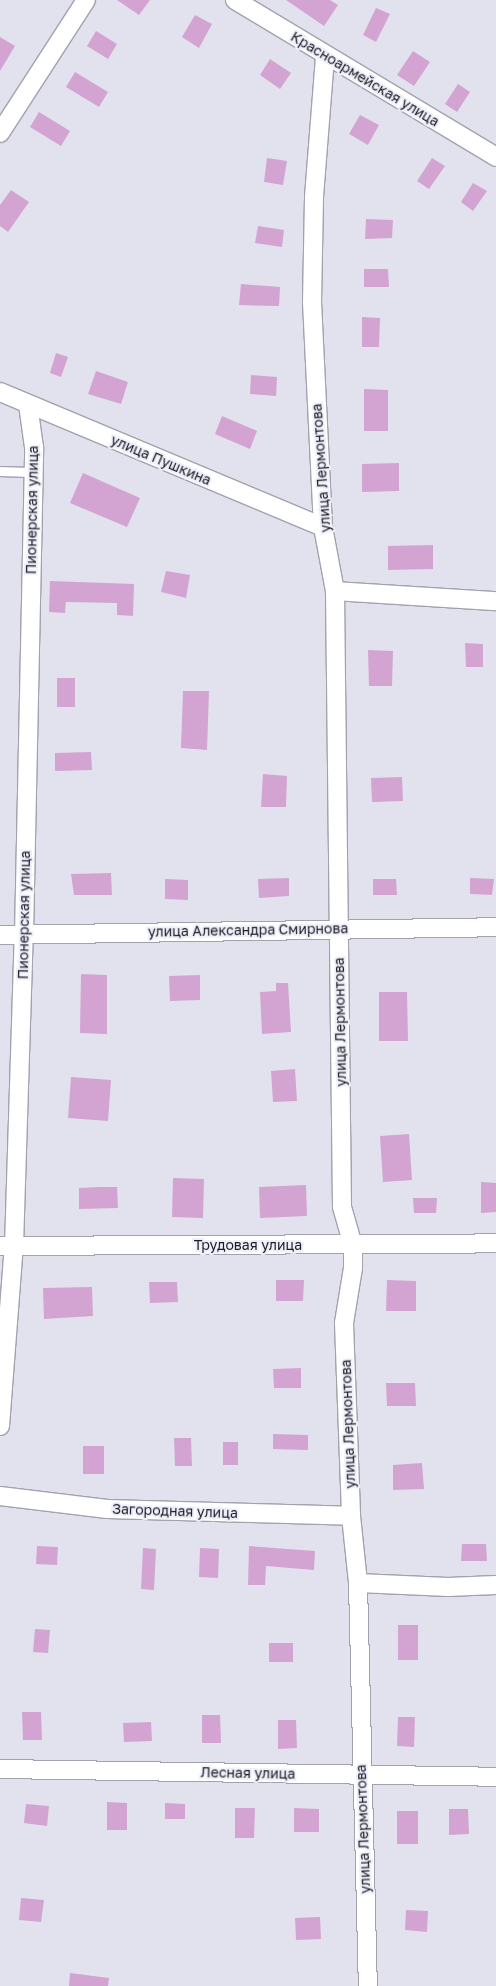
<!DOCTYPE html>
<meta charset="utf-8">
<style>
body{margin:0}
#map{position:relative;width:496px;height:1986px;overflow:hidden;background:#e2e2ee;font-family:"Golos Text",sans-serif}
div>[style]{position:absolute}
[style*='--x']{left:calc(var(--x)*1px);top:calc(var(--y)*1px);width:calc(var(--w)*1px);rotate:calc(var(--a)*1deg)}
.building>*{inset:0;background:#d3a4d1}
.roads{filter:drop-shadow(1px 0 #a2a2ae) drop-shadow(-1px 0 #a2a2ae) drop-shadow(0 1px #a2a2ae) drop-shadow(0 -1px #a2a2ae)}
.lane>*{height:9px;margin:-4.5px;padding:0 4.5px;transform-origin:4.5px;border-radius:4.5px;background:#fff}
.street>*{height:18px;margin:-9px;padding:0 9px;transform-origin:9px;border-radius:9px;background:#fff}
span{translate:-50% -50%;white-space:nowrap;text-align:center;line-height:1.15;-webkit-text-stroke:4px #efeffc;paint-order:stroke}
.street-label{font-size:14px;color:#1c1d21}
</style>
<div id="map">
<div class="building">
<i style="clip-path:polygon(117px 0,150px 0,139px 15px)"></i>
<i style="clip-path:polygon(286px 0,330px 0,338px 5px,324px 26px)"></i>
<i style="clip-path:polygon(376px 8px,390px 14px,376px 42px,363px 35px)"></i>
<i style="clip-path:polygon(195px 15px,212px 24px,199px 48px,182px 37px)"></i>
<i style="clip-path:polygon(96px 31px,117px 44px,108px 59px,87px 46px)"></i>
<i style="clip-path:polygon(0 37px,15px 46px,0 71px)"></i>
<i style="clip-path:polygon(413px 51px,430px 62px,414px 86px,397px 75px)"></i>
<i style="clip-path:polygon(270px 59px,291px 73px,280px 89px,260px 75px)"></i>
<i style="clip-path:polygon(75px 72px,108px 92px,99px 107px,66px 87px)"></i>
<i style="clip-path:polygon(458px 84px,470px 92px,457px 112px,445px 104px)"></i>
<i style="clip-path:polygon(39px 112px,70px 131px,61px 146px,30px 127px)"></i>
<i style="clip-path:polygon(360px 115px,379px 125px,368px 145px,349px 134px)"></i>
<i style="clip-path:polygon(267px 158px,287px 161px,283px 185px,264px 182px)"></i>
<i style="clip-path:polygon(432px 158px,445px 166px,429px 189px,417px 181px)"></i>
<i style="clip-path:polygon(473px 183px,487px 191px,473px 211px,461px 202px)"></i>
<i style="clip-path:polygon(11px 190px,29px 202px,8px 232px,0 226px,0 205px)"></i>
<i style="clip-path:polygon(366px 219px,393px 220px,392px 238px,365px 239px)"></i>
<i style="clip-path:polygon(258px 226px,284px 230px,282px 247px,255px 243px)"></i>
<i style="clip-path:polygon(364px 269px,388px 269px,389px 287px,364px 287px)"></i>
<i style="clip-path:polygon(241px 284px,280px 287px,279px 306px,239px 305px)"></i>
<i style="clip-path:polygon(362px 317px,380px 318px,379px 347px,362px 347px)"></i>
<i style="clip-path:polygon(56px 353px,68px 357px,61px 377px,50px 373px)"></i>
<i style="clip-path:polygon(96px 371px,128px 382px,121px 404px,88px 394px)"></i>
<i style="clip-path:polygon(251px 375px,277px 377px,276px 396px,250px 394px)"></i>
<i style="clip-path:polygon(364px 389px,388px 390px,388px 431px,364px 431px)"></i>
<i style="clip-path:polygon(222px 416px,257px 431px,250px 449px,215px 434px)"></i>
<i style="clip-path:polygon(399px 463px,399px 491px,362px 492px,362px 464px)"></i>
<i style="clip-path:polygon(83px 473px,140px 498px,127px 527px,70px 503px)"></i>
<i style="clip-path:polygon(433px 545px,433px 569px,388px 570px,388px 546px)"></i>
<i style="clip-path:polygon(166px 571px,190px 575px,186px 598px,161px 592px)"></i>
<i style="clip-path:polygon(50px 581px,134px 584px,133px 616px,117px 615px,117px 603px,66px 602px,65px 613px,49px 612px)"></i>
<i style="clip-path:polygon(465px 643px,483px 644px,483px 667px,466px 667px)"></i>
<i style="clip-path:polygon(368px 650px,393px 651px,392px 686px,369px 686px)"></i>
<i style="clip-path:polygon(57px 678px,75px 678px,75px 707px,57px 707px)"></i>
<i style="clip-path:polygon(183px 691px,209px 691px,207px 750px,181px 748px)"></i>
<i style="clip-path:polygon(91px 752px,92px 770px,55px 771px,55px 753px)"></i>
<i style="clip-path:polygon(263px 774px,287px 776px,286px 807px,261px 807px)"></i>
<i style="clip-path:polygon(402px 777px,403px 801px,372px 802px,371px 778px)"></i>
<i style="clip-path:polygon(111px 873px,112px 895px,74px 895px,71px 874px)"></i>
<i style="clip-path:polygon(289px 878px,289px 896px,259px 898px,258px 879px)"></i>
<i style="clip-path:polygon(470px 878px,494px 879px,492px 895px,470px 894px)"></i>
<i style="clip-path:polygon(165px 879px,188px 880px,188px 900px,165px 899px)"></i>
<i style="clip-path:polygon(373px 879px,396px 879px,397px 895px,373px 895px)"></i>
<i style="clip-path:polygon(81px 974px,107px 975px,107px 1034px,80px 1033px)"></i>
<i style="clip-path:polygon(200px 975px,200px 1000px,170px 1001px,169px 976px)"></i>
<i style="clip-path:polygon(276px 983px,288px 983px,291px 1032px,262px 1034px,260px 992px,276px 991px)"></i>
<i style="clip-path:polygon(379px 992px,407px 992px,408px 1041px,379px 1041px)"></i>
<i style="clip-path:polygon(295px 1069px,297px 1101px,273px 1102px,271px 1071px)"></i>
<i style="clip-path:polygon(71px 1077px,111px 1080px,108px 1121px,68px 1118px)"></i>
<i style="clip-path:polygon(409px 1134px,412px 1180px,383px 1182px,380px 1136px)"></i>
<i style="clip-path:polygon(173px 1178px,204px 1179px,203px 1218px,172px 1217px)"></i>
<i style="clip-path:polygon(481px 1182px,496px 1183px,496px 1212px,481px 1213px)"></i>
<i style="clip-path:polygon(306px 1185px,307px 1216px,260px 1218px,259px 1187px)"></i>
<i style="clip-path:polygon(100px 1187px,117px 1187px,118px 1208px,79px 1209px,79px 1188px)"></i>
<i style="clip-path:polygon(413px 1198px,437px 1198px,436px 1213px,414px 1213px)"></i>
<i style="clip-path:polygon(276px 1280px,304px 1280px,303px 1301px,276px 1301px)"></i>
<i style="clip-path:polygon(387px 1280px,416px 1281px,416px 1311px,386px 1311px)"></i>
<i style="clip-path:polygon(149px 1282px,177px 1282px,178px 1302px,150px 1303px)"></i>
<i style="clip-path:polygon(92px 1287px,93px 1316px,44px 1319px,43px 1288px)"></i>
<i style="clip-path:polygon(301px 1368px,301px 1388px,274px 1388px,273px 1369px)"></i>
<i style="clip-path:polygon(386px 1383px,415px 1383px,416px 1406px,387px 1406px)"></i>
<i style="clip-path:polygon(273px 1434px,308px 1435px,308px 1450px,273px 1449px)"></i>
<i style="clip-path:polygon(174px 1438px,191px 1438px,192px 1466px,175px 1466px)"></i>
<i style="clip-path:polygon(223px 1442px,238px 1442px,238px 1465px,223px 1465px)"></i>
<i style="clip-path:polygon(83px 1446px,104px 1446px,104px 1474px,83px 1474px)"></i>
<i style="clip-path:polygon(422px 1463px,424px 1489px,393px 1490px,393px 1465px)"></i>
<i style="clip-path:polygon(462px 1544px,486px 1544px,487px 1561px,461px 1561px)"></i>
<i style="clip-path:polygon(37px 1546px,58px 1547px,57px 1565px,36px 1564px)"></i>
<i style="clip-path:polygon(249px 1546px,315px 1551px,314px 1570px,266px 1566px,265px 1585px,248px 1585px)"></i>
<i style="clip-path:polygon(143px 1548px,156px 1549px,154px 1590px,141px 1589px)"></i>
<i style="clip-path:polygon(200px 1548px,219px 1549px,218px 1578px,199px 1577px)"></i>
<i style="clip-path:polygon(398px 1625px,418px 1625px,418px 1660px,398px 1660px)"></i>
<i style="clip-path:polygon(35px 1629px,50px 1630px,48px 1653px,33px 1652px)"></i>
<i style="clip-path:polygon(269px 1643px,293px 1643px,293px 1662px,269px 1662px)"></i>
<i style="clip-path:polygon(22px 1712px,41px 1712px,42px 1740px,23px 1740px)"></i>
<i style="clip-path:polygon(202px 1715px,220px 1715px,221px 1743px,202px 1743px)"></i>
<i style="clip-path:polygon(398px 1717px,415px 1717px,414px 1747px,397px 1746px)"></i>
<i style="clip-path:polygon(278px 1720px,296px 1720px,297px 1748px,278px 1749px)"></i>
<i style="clip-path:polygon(151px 1722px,152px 1741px,124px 1742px,123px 1723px)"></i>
<i style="clip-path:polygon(107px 1802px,127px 1803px,127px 1830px,107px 1830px)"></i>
<i style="clip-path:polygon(165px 1803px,185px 1804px,185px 1819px,165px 1819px)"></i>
<i style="clip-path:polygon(26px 1804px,49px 1806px,47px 1826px,24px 1823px)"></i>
<i style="clip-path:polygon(235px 1808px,255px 1808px,254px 1838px,235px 1838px)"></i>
<i style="clip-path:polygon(294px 1808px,319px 1809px,319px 1832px,294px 1832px)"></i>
<i style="clip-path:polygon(449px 1809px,468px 1809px,469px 1834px,449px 1835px)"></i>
<i style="clip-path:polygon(397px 1811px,418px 1811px,418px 1844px,397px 1844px)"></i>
<i style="clip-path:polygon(21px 1898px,44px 1900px,41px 1922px,19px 1920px)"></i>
<i style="clip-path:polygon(406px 1910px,428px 1911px,427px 1932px,405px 1930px)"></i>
<i style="clip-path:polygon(320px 1917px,321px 1939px,296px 1940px,295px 1918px)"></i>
<i style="clip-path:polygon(70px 1973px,109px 1978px,108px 1986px,69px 1986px)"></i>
</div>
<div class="roads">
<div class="lane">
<i style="--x:0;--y:471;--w:34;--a:2"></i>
</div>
<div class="street">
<i style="--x:235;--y:0;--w:305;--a:31"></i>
<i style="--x:325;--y:57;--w:141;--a:94.5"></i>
<i style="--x:314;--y:198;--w:104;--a:91.1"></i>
<i style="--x:312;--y:302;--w:225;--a:87.2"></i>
<i style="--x:323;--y:527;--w:65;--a:79.4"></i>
<i style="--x:335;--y:591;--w:616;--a:89.35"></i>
<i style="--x:342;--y:1207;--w:40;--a:74"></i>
<i style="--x:353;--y:1245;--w:23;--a:90"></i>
<i style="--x:353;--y:1268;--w:56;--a:99.3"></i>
<i style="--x:344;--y:1323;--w:193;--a:87.9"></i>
<i style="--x:351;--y:1516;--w:67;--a:84"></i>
<i style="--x:358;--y:1583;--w:403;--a:88.6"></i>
<i style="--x:0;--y:133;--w:158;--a:-57.1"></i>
<i style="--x:0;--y:392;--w:350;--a:22.7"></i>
<i style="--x:335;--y:591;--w:161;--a:3.6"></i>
<i style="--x:0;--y:935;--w:496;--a:-0.9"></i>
<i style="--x:0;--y:1246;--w:496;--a:-0.3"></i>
<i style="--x:0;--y:1426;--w:181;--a:-85.6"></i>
<i style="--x:14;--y:1246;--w:311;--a:-88.2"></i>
<i style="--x:24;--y:935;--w:488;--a:-88.8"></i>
<i style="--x:34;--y:447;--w:42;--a:-98.1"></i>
<i style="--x:0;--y:1496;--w:108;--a:6.9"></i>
<i style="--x:107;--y:1509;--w:244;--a:1.6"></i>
<i style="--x:358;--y:1583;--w:90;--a:2.5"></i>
<i style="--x:448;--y:1587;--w:48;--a:-2.4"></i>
<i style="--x:0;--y:1769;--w:496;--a:0.9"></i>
</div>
</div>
<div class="street-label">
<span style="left:365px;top:79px;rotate:31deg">Красноармейская улица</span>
<span style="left:161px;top:460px;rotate:23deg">улица Пушкина</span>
<span style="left:321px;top:468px;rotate:-94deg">улица Лермонтова</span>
<span style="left:32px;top:510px;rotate:-89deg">Пионерская улица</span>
<span style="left:24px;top:915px;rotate:-89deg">Пионерская улица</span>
<span style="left:248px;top:930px;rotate:-1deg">улица Александра Смирнова</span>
<span style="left:340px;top:1022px;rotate:-91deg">улица Лермонтова</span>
<span style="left:248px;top:1245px">Трудовая улица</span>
<span style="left:348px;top:1424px;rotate:-92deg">улица Лермонтова</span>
<span style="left:175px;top:1511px;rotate:2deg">Загородная улица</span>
<span style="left:248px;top:1773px;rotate:1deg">Лесная улица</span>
<span style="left:363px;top:1829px;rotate:-92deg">улица Лермонтова</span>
</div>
</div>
